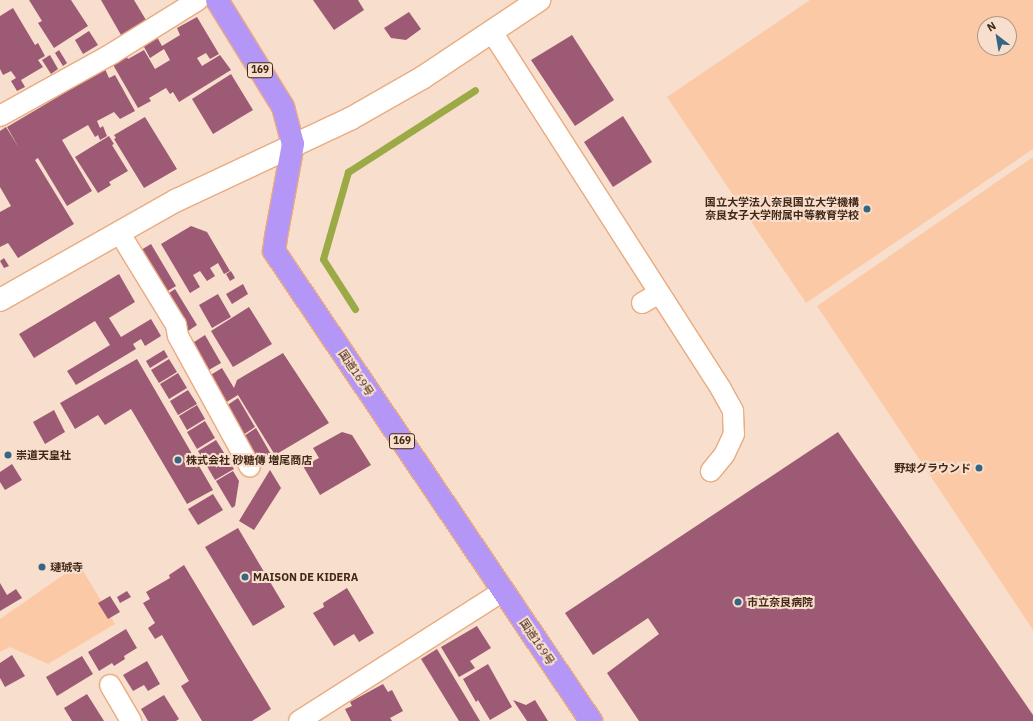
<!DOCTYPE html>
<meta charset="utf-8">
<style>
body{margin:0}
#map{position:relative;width:1033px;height:721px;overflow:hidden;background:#f8decd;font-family:"IBM Plex Sans","Noto Sans JP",sans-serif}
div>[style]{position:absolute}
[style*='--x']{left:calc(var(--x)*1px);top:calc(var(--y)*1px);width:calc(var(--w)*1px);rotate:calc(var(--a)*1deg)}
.green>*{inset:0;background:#fcc9a6}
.stream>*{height:7px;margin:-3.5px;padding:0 3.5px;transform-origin:3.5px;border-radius:3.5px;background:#9caa46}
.building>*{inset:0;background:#9d5a74}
.roads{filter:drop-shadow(1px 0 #e9ab7f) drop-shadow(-1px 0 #e9ab7f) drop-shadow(0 1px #e9ab7f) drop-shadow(0 -1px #e9ab7f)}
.minor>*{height:20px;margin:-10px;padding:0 10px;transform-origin:10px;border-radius:10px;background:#fff}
.tertiary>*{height:22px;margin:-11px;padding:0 11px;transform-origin:11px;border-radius:11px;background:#fff}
.trunk>*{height:22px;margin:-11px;padding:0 11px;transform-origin:11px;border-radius:11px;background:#b496f7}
.dots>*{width:11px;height:11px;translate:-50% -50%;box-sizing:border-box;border:2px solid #f8decd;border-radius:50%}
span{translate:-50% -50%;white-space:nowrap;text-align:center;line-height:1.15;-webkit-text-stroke:4px #f8decd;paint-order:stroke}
.shield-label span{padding:1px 3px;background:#f8decd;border:1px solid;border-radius:3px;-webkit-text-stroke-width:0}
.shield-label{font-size:10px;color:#422917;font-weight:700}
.poi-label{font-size:11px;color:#422917;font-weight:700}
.right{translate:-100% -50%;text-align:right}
.left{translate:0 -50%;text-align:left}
.street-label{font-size:11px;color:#422917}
.north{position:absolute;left:977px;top:16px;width:40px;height:40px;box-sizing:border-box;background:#f8decd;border:1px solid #af9684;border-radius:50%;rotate:329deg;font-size:11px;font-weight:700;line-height:16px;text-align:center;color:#422917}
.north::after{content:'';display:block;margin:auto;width:14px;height:18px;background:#346784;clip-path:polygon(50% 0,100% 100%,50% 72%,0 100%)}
</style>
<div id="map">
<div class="green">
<i style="clip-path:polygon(evenodd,810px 0,1033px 0,1033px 149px,806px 303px,667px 97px,810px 0,985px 24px,1009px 24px,1009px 48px,985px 48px,985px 24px)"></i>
<i style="clip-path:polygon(1033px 157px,1033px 630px,817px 306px)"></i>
<i style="clip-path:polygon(79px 564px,115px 624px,48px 664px,10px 647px,0 652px,0 619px)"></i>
</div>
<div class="stream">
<i style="--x:355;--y:309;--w:59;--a:-122.6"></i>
<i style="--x:323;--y:259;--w:91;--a:-74"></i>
<i style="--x:348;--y:172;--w:151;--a:-32.8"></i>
</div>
<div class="building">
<i style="clip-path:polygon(29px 0,71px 0,88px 26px,54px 48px,38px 23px,42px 21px)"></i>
<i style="clip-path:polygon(101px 0,134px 0,146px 20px,121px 35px)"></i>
<i style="clip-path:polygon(313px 0,358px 0,364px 10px,334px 30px)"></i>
<i style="clip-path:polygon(13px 8px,35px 45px,38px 43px,45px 56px,38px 60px,43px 67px,21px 80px,25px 87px,17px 91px,11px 81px,16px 78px,11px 71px,3px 75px,0 69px,0 16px)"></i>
<i style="clip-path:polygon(409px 12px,421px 29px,406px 40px,391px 38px,384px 28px)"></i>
<i style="clip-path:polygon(197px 17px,219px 54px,210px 59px,206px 53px,197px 58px,202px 66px,220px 55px,231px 70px,179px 102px,173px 92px,170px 94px,166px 88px,149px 98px,151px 101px,138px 108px,112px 63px,127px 57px,128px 59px,144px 50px,155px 69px,170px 60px,164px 49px,150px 58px,143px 45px,157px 37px,162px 46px,180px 35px,177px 28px)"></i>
<i style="clip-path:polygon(89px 31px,98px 45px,83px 54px,75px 40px)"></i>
<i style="clip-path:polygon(572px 35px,614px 100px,575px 126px,531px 60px)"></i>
<i style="clip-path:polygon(59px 50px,67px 63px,63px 66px,55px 53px)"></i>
<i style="clip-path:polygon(50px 55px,58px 69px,51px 74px,42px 60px)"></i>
<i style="clip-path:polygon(105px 69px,109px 78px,115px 75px,135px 111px,120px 119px,114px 112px,97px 121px,100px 128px,103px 126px,107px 136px,100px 140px,98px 135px,95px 137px,88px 125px,62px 140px,92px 191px,67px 206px,38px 158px,35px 160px,74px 224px,18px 258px,8px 243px,0 247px,0 212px,11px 206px,0 187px,0 131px,6px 127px,19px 148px,7px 127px)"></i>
<i style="clip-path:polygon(231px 74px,253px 110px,213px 134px,192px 99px)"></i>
<i style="clip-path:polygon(623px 116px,652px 162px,613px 187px,584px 142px)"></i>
<i style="clip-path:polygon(145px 117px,177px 169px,144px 188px,114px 139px,116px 138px,114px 135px)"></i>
<i style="clip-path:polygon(109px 136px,114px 144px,112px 145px,128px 171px,109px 182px,111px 185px,98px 193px,75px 157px)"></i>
<i style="clip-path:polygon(191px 226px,207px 232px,230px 271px,224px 274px,218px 263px,210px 268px,215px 276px,207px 281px,200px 271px,193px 275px,200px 287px,190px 293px,161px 244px)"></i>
<i style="clip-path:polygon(151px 244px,176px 286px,166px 292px,141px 250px)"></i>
<i style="clip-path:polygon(4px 258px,9px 266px,4px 268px,0 261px)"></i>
<i style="clip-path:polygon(231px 271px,235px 278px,230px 281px,226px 274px)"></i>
<i style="clip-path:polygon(119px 274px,135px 302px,109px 318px,121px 337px,151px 319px,161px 336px,145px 346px,141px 339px,133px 344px,136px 349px,76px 385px,67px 371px,110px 345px,95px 321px,34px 358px,19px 334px)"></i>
<i style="clip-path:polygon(243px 284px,248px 294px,232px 304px,226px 294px)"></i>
<i style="clip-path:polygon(175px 289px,197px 325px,188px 331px,166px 295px)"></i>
<i style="clip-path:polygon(218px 294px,231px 317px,212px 328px,199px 305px)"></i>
<i style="clip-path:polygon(249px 307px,272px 344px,233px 367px,211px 331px)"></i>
<i style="clip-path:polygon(205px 335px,221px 363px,207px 371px,191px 344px)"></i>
<i style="clip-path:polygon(164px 350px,168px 357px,150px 368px,146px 361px)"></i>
<i style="clip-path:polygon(283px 353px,329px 423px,275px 455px,238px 395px,225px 403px,209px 376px,222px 368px,234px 388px,237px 380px)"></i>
<i style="clip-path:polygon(137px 359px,213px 490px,187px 504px,131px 409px,105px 425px,98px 415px,75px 429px,60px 403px)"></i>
<i style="clip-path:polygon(169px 359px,177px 372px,159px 383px,151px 370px)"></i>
<i style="clip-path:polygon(178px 373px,187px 388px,169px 399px,160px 384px)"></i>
<i style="clip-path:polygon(188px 390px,197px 404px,178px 415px,170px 401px)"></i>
<i style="clip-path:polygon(238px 398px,255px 427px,243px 435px,226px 406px)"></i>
<i style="clip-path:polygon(197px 405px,205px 419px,187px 430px,179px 416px)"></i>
<i style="clip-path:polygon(54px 410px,65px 432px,45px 444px,33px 422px)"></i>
<i style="clip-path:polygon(205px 421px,215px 438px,197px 449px,187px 432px)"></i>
<i style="clip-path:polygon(256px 428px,272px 456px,261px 463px,244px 436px)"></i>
<i style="clip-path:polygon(342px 432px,352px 435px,371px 465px,320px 495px,303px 466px,319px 458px,313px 448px)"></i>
<i style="clip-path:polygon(838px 432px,1033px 715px,1033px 721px,639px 721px,607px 673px,659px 634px,648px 618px,593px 655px,565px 613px)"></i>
<i style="clip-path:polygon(216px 440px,234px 469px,215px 480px,198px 451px)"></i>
<i style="clip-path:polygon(12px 464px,22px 480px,5px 490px,0 482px,0 472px)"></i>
<i style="clip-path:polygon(270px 470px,281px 488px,254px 530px,239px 521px)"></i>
<i style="clip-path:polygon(233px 471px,239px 481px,235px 506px,232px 508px,216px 481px)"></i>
<i style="clip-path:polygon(213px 494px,223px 510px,198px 525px,188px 509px)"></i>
<i style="clip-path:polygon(238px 528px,285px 607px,253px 626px,205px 547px)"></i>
<i style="clip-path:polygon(184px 565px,271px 709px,252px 721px,202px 721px,181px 686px,189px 681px,162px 635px,155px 639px,148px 628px,155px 623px,143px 603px,150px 599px,146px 592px,170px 578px,169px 575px)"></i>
<i style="clip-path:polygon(0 583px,7px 595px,16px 589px,22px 598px,0 611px)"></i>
<i style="clip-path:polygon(347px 588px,374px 633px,359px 642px,354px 634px,334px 646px,313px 613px,324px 607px,323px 603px)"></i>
<i style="clip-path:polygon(127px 591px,131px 597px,120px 603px,117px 597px)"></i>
<i style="clip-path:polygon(110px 596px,120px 612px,108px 619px,98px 603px)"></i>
<i style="clip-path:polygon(477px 626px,491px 648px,470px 661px,475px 668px,459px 677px,441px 647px)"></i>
<i style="clip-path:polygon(126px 629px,137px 648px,124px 656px,125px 659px,114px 666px,112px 663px,99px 671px,88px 652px)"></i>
<i style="clip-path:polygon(437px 649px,480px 721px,459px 721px,421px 659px)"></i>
<i style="clip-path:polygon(12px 655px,25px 676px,5px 687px,0 678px,0 663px)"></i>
<i style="clip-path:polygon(82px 656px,93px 674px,57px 696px,46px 677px)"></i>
<i style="clip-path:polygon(147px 661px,160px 684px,148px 691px,144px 685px,133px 691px,123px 675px)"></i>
<i style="clip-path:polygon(488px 664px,512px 707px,490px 720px,478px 700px,476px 702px,463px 679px)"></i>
<i style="clip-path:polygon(383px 684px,388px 692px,392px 690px,403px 711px,390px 718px,392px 721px,351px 721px,345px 709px,352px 706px,350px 702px)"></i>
<i style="clip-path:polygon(87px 694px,104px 721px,72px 721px,64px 708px)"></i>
<i style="clip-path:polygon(164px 695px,179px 719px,176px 721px,148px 721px,141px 709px)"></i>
<i style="clip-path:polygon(513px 700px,526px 705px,535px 700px,548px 721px,527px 721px)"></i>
</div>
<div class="roads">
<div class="minor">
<i style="--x:492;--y:32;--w:424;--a:57.3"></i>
<i style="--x:721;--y:389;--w:25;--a:61"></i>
<i style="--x:733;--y:411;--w:23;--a:88"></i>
<i style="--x:734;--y:434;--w:23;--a:115"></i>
<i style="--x:724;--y:455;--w:21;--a:129"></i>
<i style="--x:0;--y:116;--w:129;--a:-29.1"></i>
<i style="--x:113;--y:53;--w:100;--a:-31.9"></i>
<i style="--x:119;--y:232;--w:109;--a:58.5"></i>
<i style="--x:176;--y:325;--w:11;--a:80"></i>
<i style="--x:178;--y:336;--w:149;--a:61.2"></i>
<i style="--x:642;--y:303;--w:20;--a:-30"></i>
<i style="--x:110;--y:685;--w:42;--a:59.7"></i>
<i style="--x:299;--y:721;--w:242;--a:-32.5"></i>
</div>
<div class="tertiary">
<i style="--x:0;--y:300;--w:203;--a:-29.5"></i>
<i style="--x:177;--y:200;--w:191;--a:-25.1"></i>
<i style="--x:350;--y:119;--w:83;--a:-29.7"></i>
<i style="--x:422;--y:78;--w:141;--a:-33.7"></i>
</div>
<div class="trunk">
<i style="--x:217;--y:0;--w:126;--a:58.3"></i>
<i style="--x:283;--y:107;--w:38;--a:75"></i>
<i style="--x:293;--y:144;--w:95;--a:100.4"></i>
<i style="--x:276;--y:237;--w:14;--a:98"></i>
<i style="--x:274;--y:251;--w:567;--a:56"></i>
</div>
</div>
<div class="dots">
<i style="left:867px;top:209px;background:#346784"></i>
<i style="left:8px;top:455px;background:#346784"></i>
<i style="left:178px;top:460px;background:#346784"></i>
<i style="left:979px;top:468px;background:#346784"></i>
<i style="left:42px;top:567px;background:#346784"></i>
<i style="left:245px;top:577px;background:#346784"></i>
<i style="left:738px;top:602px;background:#346784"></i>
</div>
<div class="shield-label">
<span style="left:260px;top:70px">169</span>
<span style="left:402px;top:441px">169</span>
</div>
<div class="poi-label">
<span class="right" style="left:859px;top:209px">国立大学法人奈良国立大学機構<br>奈良女子大学附属中等教育学校</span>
<span class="left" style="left:16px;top:455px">崇道天皇社</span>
<span class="left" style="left:186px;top:460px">株式会社 砂糖傳 増尾商店</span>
<span class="right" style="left:971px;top:468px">野球グラウンド</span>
<span class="left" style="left:50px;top:567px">璉珹寺</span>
<span class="left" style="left:253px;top:577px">MAISON DE KIDERA</span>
<span class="left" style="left:747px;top:602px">市立奈良病院</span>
</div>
<div class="street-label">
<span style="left:356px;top:373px;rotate:56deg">国道169号</span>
<span style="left:537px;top:642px;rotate:56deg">国道169号</span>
</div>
<div class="north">N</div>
</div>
